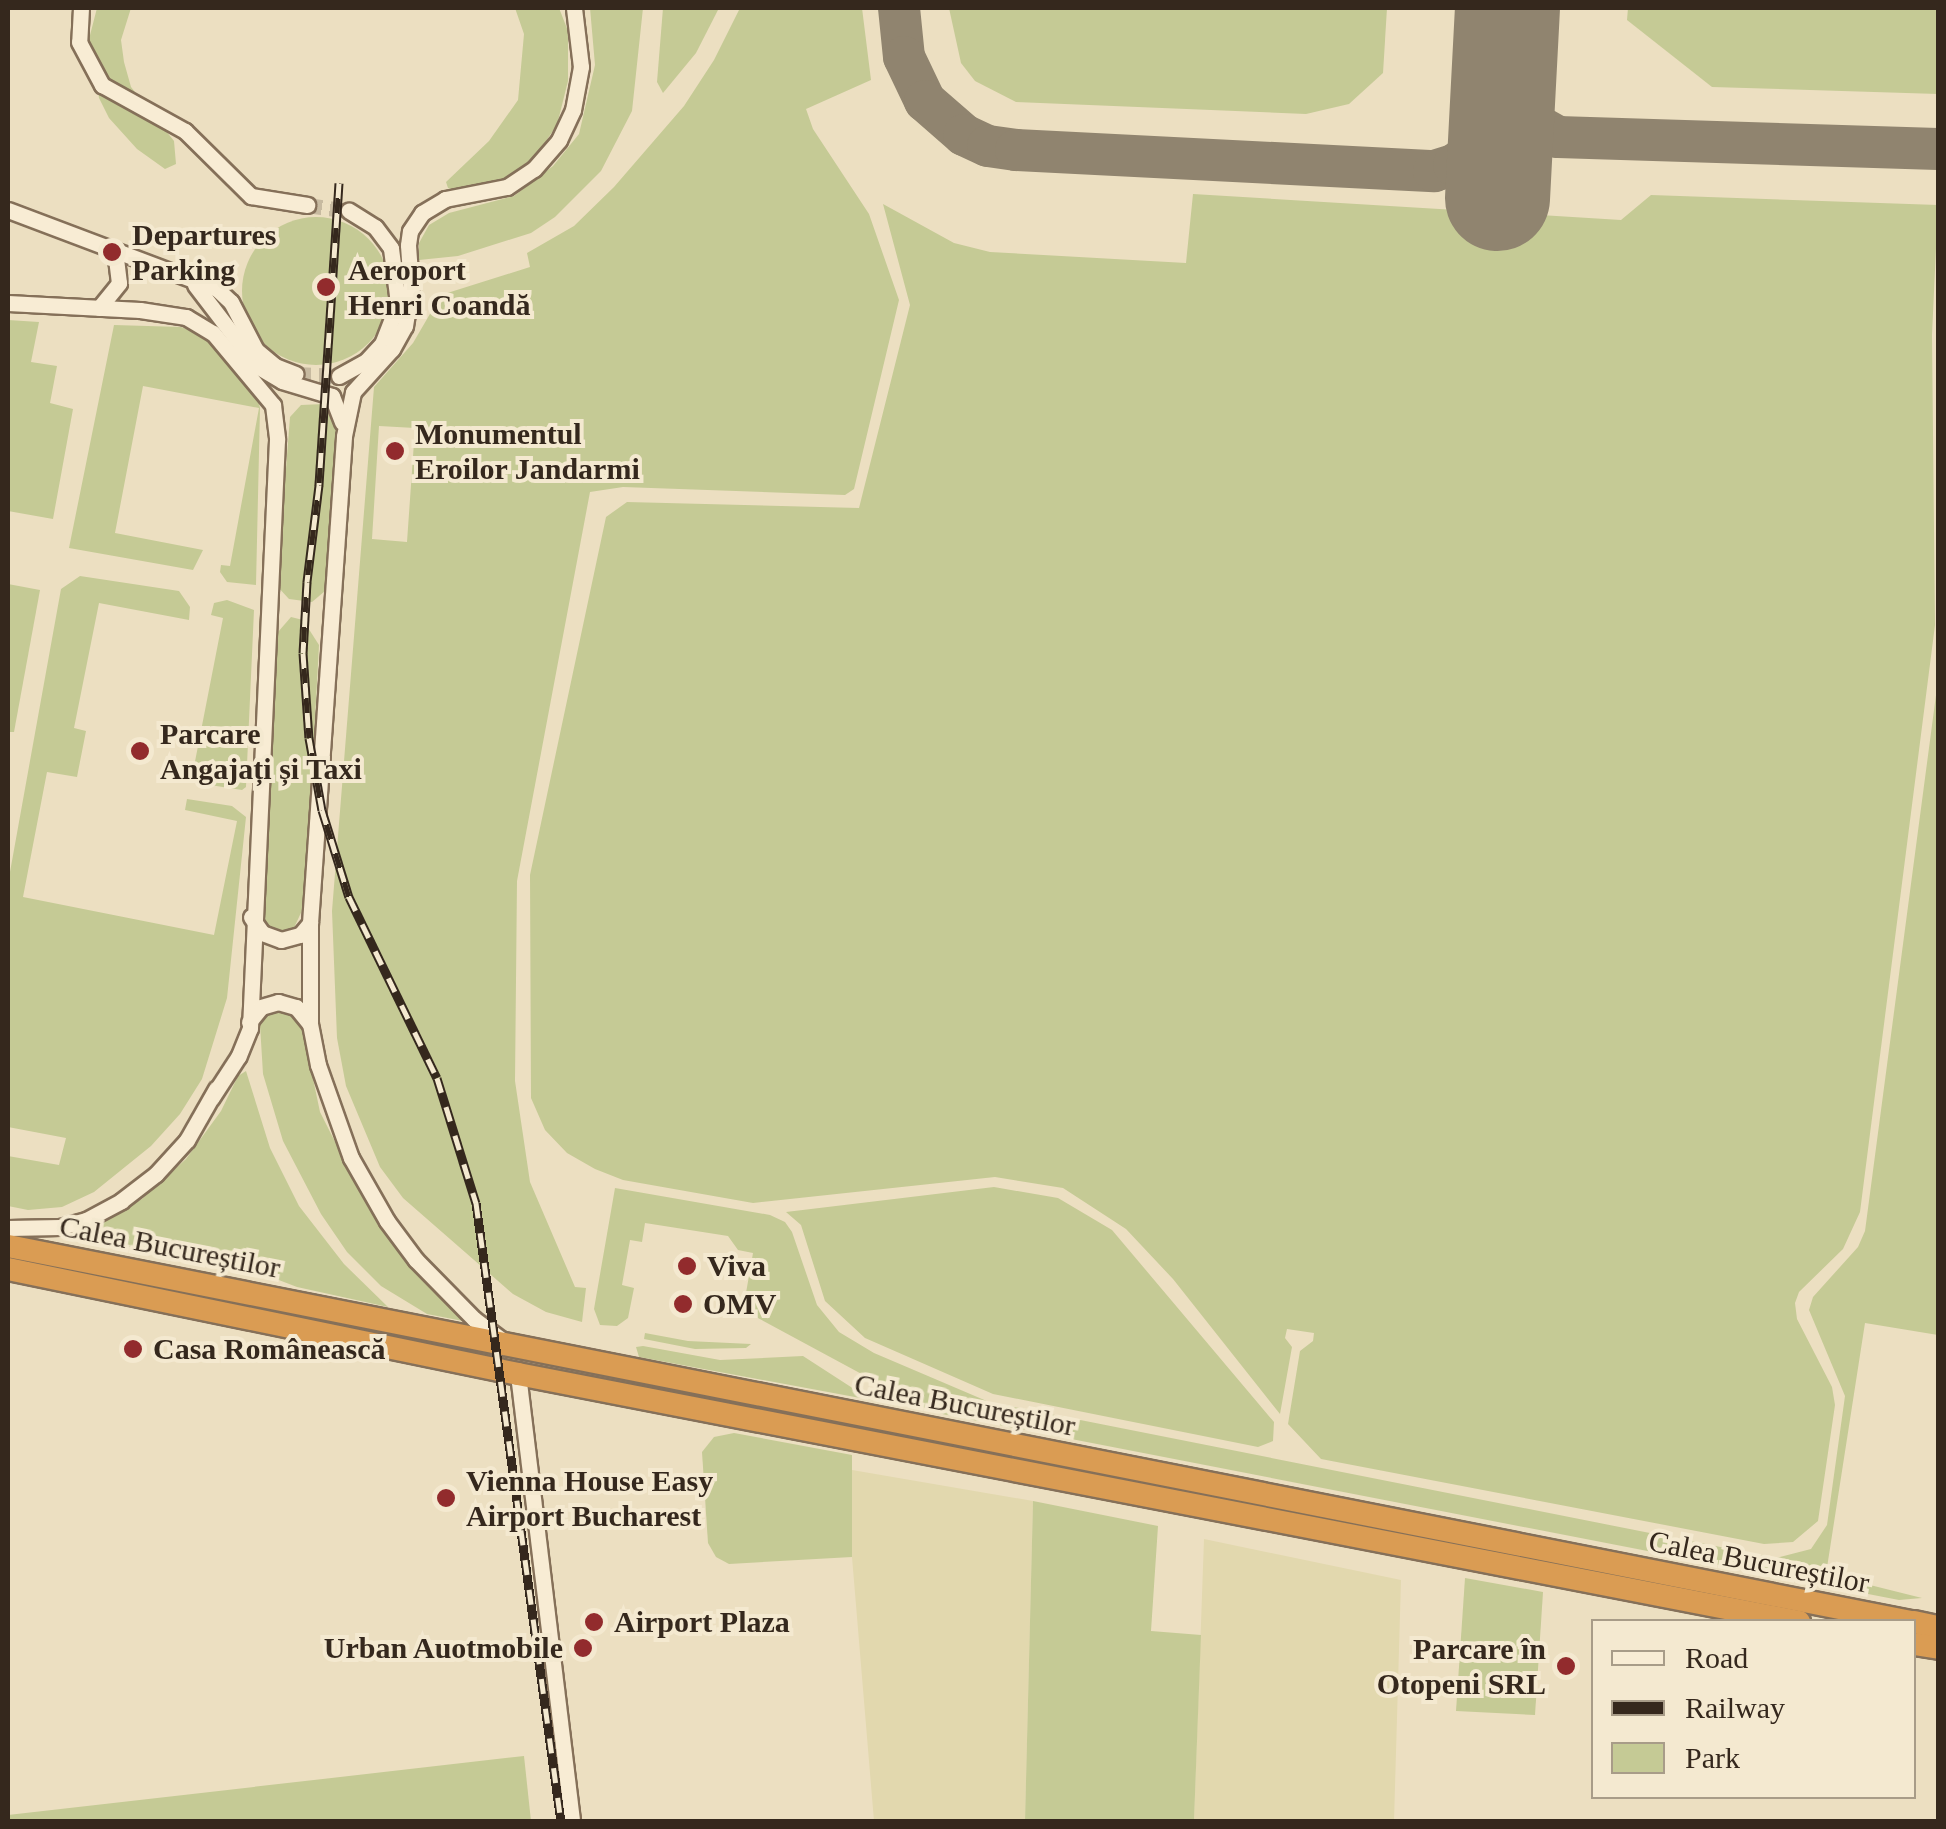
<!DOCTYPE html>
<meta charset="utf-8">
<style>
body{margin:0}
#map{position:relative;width:1946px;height:1829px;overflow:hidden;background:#ecdfc1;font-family:"Times New Roman",serif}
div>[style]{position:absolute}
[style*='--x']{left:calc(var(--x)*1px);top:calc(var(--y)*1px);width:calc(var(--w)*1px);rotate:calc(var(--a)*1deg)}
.farmland>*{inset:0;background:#e2d8ae}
.green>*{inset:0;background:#c5ca95}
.round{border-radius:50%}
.taxiway>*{height:42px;margin:-21px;padding:0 21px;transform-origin:21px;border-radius:21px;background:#90846f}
.runway>*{height:105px;margin:-52.5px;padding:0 52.5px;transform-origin:52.5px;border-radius:52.5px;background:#90846f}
.minor-tunnel>*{height:15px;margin-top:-7.5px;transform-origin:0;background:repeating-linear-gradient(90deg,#c7baa0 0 15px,transparent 0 23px)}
.roads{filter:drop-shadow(2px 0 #857059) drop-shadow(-2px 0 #857059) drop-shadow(0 2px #857059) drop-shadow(0 -2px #857059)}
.minor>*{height:15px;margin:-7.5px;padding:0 7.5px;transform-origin:7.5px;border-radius:7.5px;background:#f8ecd4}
.highway>*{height:22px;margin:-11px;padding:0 11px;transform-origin:11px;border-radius:11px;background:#da9c53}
.rail>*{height:9px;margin-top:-4.5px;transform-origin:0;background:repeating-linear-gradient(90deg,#f4e9d0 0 15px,#35281d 0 30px);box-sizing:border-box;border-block:2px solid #35281d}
.dots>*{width:28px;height:28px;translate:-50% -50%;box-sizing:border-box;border:5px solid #f4e9d0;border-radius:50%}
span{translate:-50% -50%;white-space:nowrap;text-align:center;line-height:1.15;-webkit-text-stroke:8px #f4e9d0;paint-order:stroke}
.poi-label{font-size:30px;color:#35281d;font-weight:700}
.left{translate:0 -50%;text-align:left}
.right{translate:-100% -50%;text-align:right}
.street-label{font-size:30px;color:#35281d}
.frame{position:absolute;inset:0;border:10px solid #35281d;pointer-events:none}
.legend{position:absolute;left:1591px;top:1619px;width:325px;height:180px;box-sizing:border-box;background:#f4e9d0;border:2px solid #a89c88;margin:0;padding:12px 18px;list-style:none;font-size:30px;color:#35281d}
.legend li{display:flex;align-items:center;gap:20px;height:50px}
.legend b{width:50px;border:2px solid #a89c88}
</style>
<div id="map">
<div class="farmland">
<i style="clip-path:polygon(852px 1470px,1033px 1501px,1025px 1821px,874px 1821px,852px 1557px)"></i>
<i style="clip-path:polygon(1204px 1539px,1401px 1580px,1394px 1821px,1194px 1822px)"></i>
</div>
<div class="green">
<i style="clip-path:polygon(97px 8px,131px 8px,121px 40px,124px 62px,131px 87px,174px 141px,176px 164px,165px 169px,137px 149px,109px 118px,99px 98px,89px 39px)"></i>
<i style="clip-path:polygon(515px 8px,559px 8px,568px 31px,568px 81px,557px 125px,537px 154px,509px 177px,459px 191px,448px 188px,446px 182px,489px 141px,518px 100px,524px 34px)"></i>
<i style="clip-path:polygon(590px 8px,643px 8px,632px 111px,601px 171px,555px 217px,531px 233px,458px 256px,419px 260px,419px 243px,429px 225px,449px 213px,514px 196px,553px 166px,579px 134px,595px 65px)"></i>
<i style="clip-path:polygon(663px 8px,719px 8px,696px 53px,663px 93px,657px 82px)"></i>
<i style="clip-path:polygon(evenodd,740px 8px,862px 8px,871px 80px,806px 109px,813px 129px,869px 214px,899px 300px,854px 489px,845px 495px,623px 487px,590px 492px,517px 881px,515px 1081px,530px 1182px,575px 1287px,586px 1288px,582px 1322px,546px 1312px,513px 1294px,403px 1198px,380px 1167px,346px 1086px,337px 1038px,332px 911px,374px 387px,413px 343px,441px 295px,530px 267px,527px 253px,574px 226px,614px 187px,684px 106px,714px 60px,740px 8px,379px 426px,415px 428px,407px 542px,372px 539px,379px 426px)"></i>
<i style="clip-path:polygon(949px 8px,1387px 8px,1383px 73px,1349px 104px,1306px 114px,1016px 102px,975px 81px,961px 63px)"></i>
<i style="clip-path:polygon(1628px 8px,1938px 8px,1938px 94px,1712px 87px,1627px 20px)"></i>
<i style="clip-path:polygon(1193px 194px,1621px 220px,1651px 195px,1938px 205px,1932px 335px,1935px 625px,1860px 1212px,1843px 1249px,1799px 1292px,1795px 1303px,1797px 1319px,1832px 1387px,1835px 1405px,1818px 1521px,1793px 1542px,1764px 1544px,1321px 1459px,1288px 1424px,1300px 1351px,1313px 1341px,1314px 1333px,1287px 1329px,1285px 1338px,1292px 1347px,1280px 1414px,1173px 1279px,1126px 1229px,1063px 1188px,995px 1177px,753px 1203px,623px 1180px,595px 1169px,567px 1153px,545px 1130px,531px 1098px,530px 875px,606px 517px,627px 502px,859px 508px,910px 305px,883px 204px,954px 243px,990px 252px,1186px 263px)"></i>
<i class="round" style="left:242px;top:217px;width:148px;height:148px"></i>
<i style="clip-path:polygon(8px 320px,39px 322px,31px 362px,57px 366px,50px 403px,73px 409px,53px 519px,8px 511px)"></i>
<i style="clip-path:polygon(114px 325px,181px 327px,200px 334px,215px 344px,257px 395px,260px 408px,256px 585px,227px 582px,220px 572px,221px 565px,230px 566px,259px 408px,143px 386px,115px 533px,203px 550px,193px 570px,69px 548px)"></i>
<i style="clip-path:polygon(324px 404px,338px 422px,325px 591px,312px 602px,289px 599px,277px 586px,290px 417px,301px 405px)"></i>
<i style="clip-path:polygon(80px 576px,179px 591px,190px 607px,189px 620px,99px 603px,74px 728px,86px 731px,77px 777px,47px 772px,23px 897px,214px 935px,237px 821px,185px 810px,187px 799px,232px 806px,246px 817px,227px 998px,202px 1079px,180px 1114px,151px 1146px,94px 1192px,62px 1207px,28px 1210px,8px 1206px,8px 1156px,59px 1165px,66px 1138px,8px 1127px,8px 883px,61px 589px)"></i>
<i style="clip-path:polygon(8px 584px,40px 590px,14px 732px,8px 732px)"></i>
<i style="clip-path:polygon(227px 600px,254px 610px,246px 787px,242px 790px,191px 782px,223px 618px,211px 615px,214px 603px)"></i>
<i style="clip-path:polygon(291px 617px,303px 620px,319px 645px,305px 904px,293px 930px,276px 932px,267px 927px,264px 917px,278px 632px)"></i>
<i style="clip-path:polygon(1938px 680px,1938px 1335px,1865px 1323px,1826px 1574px,1922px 1598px,1899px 1600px,932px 1412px,743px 1310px,753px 1253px,738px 1250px,728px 1236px,645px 1223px,642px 1242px,630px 1240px,622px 1285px,634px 1288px,628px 1318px,617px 1326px,600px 1325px,594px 1309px,615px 1188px,770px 1215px,785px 1222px,792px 1232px,817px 1305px,839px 1332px,874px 1353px,989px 1402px,1776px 1558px,1811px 1549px,1827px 1525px,1845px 1396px,1809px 1310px,1813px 1297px,1858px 1247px,1865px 1231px)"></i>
<i style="clip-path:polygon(283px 1007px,301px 1021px,320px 1112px,369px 1209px,463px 1321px,427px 1314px,381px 1286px,347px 1252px,321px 1214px,283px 1141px,263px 1074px,260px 1025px,273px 1008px)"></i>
<i style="clip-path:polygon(246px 1071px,270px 1148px,299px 1206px,344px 1264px,388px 1307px,297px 1287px,213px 1255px,182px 1250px,142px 1252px,91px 1231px,91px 1227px,142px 1199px,186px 1159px,221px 1111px,238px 1076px)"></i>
<i style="clip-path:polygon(994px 1187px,1058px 1198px,1112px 1230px,1274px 1422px,1273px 1441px,1258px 1447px,993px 1394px,865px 1338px,825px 1301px,801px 1225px,786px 1212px)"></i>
<i style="clip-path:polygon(645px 1333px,688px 1341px,751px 1344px,746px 1348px,695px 1349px,644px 1339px)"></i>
<i style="clip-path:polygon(643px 1346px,720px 1360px,803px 1356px,871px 1400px,639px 1357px,636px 1347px)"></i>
<i style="clip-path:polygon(734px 1433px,852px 1455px,852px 1557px,729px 1564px,716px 1557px,708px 1543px,702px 1452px,714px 1437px)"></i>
<i style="clip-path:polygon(1033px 1501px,1158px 1526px,1151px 1631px,1201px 1635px,1194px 1821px,1025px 1821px)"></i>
<i style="clip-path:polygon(1465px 1578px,1543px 1592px,1535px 1715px,1456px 1711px)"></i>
<i style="clip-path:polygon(524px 1756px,531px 1821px,8px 1821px,8px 1815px)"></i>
</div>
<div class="taxiway">
<i style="--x:899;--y:8;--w:49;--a:84.2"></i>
<i style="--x:904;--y:57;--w:49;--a:64.5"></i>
<i style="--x:925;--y:101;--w:52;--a:41.1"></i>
<i style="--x:964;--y:135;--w:26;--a:25"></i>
<i style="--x:988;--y:146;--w:28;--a:8"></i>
<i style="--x:1016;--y:150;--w:419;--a:2.9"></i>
<i style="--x:1434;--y:171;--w:21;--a:-17"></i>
<i style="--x:1454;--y:165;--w:44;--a:-36.6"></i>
<i style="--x:1489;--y:139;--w:63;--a:-77.1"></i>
<i style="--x:1503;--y:78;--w:40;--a:66.6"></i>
<i style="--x:1519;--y:115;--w:45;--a:29.4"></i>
<i style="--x:1558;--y:137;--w:380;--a:1.8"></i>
</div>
<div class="runway">
<i style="--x:1497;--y:198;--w:190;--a:-87"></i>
</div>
<div class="minor-tunnel">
<i style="--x:307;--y:205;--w:42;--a:8.1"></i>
<i style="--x:296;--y:374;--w:43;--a:2.7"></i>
</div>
<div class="roads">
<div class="minor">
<i style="--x:81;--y:8;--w:34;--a:93"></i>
<i style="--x:79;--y:42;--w:49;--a:61.9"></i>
<i style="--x:102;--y:85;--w:95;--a:29"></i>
<i style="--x:185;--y:131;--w:93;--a:44.6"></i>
<i style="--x:251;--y:196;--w:57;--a:9.1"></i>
<i style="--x:8;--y:210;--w:223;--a:20.7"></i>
<i style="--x:217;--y:289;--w:19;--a:43"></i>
<i style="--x:231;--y:302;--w:54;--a:62.5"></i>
<i style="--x:256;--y:350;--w:25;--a:40"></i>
<i style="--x:275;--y:366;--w:22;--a:21"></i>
<i style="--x:195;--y:285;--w:102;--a:52.6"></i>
<i style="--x:257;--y:366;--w:29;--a:31"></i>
<i style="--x:282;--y:381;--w:52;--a:16.7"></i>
<i style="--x:332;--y:396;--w:28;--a:69"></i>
<i style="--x:8;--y:303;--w:132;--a:3"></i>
<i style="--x:140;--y:310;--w:47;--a:8.7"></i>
<i style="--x:186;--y:317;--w:31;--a:31"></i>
<i style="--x:213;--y:333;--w:94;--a:50.2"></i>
<i style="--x:273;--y:405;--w:35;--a:83"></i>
<i style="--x:277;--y:440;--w:589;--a:92.63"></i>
<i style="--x:250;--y:1028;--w:31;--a:112"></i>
<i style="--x:238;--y:1057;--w:48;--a:123"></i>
<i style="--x:99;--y:308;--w:32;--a:-51"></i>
<i style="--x:119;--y:283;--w:31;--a:-97"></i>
<i style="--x:339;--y:376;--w:31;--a:-29"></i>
<i style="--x:366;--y:361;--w:23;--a:-47"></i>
<i style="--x:382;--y:344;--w:44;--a:-68.7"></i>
<i style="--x:398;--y:303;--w:55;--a:-97.3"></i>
<i style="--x:391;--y:248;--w:26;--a:-127"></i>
<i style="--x:375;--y:227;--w:31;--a:-148"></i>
<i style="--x:251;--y:917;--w:19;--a:55"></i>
<i style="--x:262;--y:933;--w:20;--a:20"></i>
<i style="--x:281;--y:940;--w:20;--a:-15"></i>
<i style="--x:300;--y:935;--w:16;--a:-50"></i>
<i style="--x:249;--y:1022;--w:19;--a:-51"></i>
<i style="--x:261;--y:1007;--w:18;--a:-16"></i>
<i style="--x:278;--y:1002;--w:19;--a:16"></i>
<i style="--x:296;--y:1007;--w:22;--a:51"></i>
<i style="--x:8;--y:1228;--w:52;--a:-1.1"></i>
<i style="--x:60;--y:1227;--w:27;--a:-15"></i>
<i style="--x:86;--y:1220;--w:40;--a:-28"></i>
<i style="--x:121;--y:1201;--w:44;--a:-37.6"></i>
<i style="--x:156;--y:1174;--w:46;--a:-47.6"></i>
<i style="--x:187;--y:1140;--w:59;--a:-60.4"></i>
<i style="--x:502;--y:1340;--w:35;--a:-143"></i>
<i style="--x:474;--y:1319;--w:83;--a:-134.5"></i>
<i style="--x:416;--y:1260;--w:49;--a:-126.6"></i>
<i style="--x:387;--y:1221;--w:73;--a:-119.7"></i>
<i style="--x:351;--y:1158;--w:99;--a:-109.5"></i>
<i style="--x:318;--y:1065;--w:42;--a:-101"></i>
<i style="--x:310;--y:1024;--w:101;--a:-90"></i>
<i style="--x:310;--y:923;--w:488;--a:-86"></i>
<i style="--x:344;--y:436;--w:45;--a:-78.4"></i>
<i style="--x:353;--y:392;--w:58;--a:-47.8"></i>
<i style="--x:392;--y:349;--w:26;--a:-61"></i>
<i style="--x:405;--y:326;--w:38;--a:-81"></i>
<i style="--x:411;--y:288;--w:43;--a:-94"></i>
<i style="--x:408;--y:245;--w:14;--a:-82"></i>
<i style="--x:410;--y:231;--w:22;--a:-56"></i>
<i style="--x:422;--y:213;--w:27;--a:-31"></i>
<i style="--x:445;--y:199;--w:63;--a:-11"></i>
<i style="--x:507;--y:187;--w:32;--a:-34"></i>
<i style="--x:534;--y:169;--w:38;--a:-49"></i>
<i style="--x:559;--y:140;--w:33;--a:-65"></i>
<i style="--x:573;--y:110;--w:44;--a:-79.5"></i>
<i style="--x:581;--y:67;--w:59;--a:-96.8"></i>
<i style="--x:518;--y:1374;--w:451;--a:83.1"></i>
</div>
<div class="highway">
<i style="--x:8;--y:1246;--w:1940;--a:11.18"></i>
<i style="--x:8;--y:1269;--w:521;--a:11.63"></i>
<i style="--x:518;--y:1374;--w:1305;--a:10.96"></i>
<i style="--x:1914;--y:1622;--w:25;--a:12"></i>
<i style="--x:1914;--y:1644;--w:24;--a:9"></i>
</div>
</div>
<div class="rail">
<i style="--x:339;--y:183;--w:303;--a:93.8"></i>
<i style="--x:319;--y:485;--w:98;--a:97.1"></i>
<i style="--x:307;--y:582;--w:71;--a:93.2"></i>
<i style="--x:303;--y:653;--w:85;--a:86"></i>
<i style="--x:309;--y:738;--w:73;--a:79.8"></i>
<i style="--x:322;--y:810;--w:91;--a:72.8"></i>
<i style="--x:349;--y:897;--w:201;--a:64.1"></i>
<i style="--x:437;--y:1078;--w:131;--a:72.7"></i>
<i style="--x:476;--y:1203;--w:625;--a:82.18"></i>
</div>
<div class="dots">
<i style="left:112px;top:252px;background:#922b2d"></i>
<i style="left:326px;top:287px;background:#922b2d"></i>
<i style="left:395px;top:451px;background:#922b2d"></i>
<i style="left:140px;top:751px;background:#922b2d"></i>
<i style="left:687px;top:1266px;background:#922b2d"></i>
<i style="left:683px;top:1304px;background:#922b2d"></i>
<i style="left:133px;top:1349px;background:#922b2d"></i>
<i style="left:446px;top:1498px;background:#922b2d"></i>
<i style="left:594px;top:1622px;background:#922b2d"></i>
<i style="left:583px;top:1648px;background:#922b2d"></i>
<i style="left:1566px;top:1666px;background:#922b2d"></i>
</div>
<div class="poi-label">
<span class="left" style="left:132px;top:252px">Departures<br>Parking</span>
<span class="left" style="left:348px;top:287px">Aeroport<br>Henri Coandă</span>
<span class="left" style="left:415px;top:451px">Monumentul<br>Eroilor Jandarmi</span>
<span class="left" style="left:160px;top:751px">Parcare<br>Angajați și Taxi</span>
<span class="left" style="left:707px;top:1266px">Viva</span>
<span class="left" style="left:703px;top:1304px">OMV</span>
<span class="left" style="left:153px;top:1349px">Casa Românească</span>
<span class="left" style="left:466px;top:1498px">Vienna House Easy<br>Airport Bucharest</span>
<span class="left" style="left:614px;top:1622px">Airport Plaza</span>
<span class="right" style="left:563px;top:1648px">Urban Auotmobile</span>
<span class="right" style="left:1546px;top:1666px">Parcare în<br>Otopeni SRL</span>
</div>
<div class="street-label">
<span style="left:170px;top:1247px;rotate:11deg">Calea Bucureștilor</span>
<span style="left:965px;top:1405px;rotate:11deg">Calea Bucureștilor</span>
<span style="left:1759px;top:1562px;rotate:11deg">Calea Bucureștilor</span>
</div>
<div class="frame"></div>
<ul class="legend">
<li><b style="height:12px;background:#f8ecd4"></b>Road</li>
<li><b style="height:12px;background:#35281d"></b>Railway</li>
<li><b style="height:28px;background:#c5ca95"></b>Park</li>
</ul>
</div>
